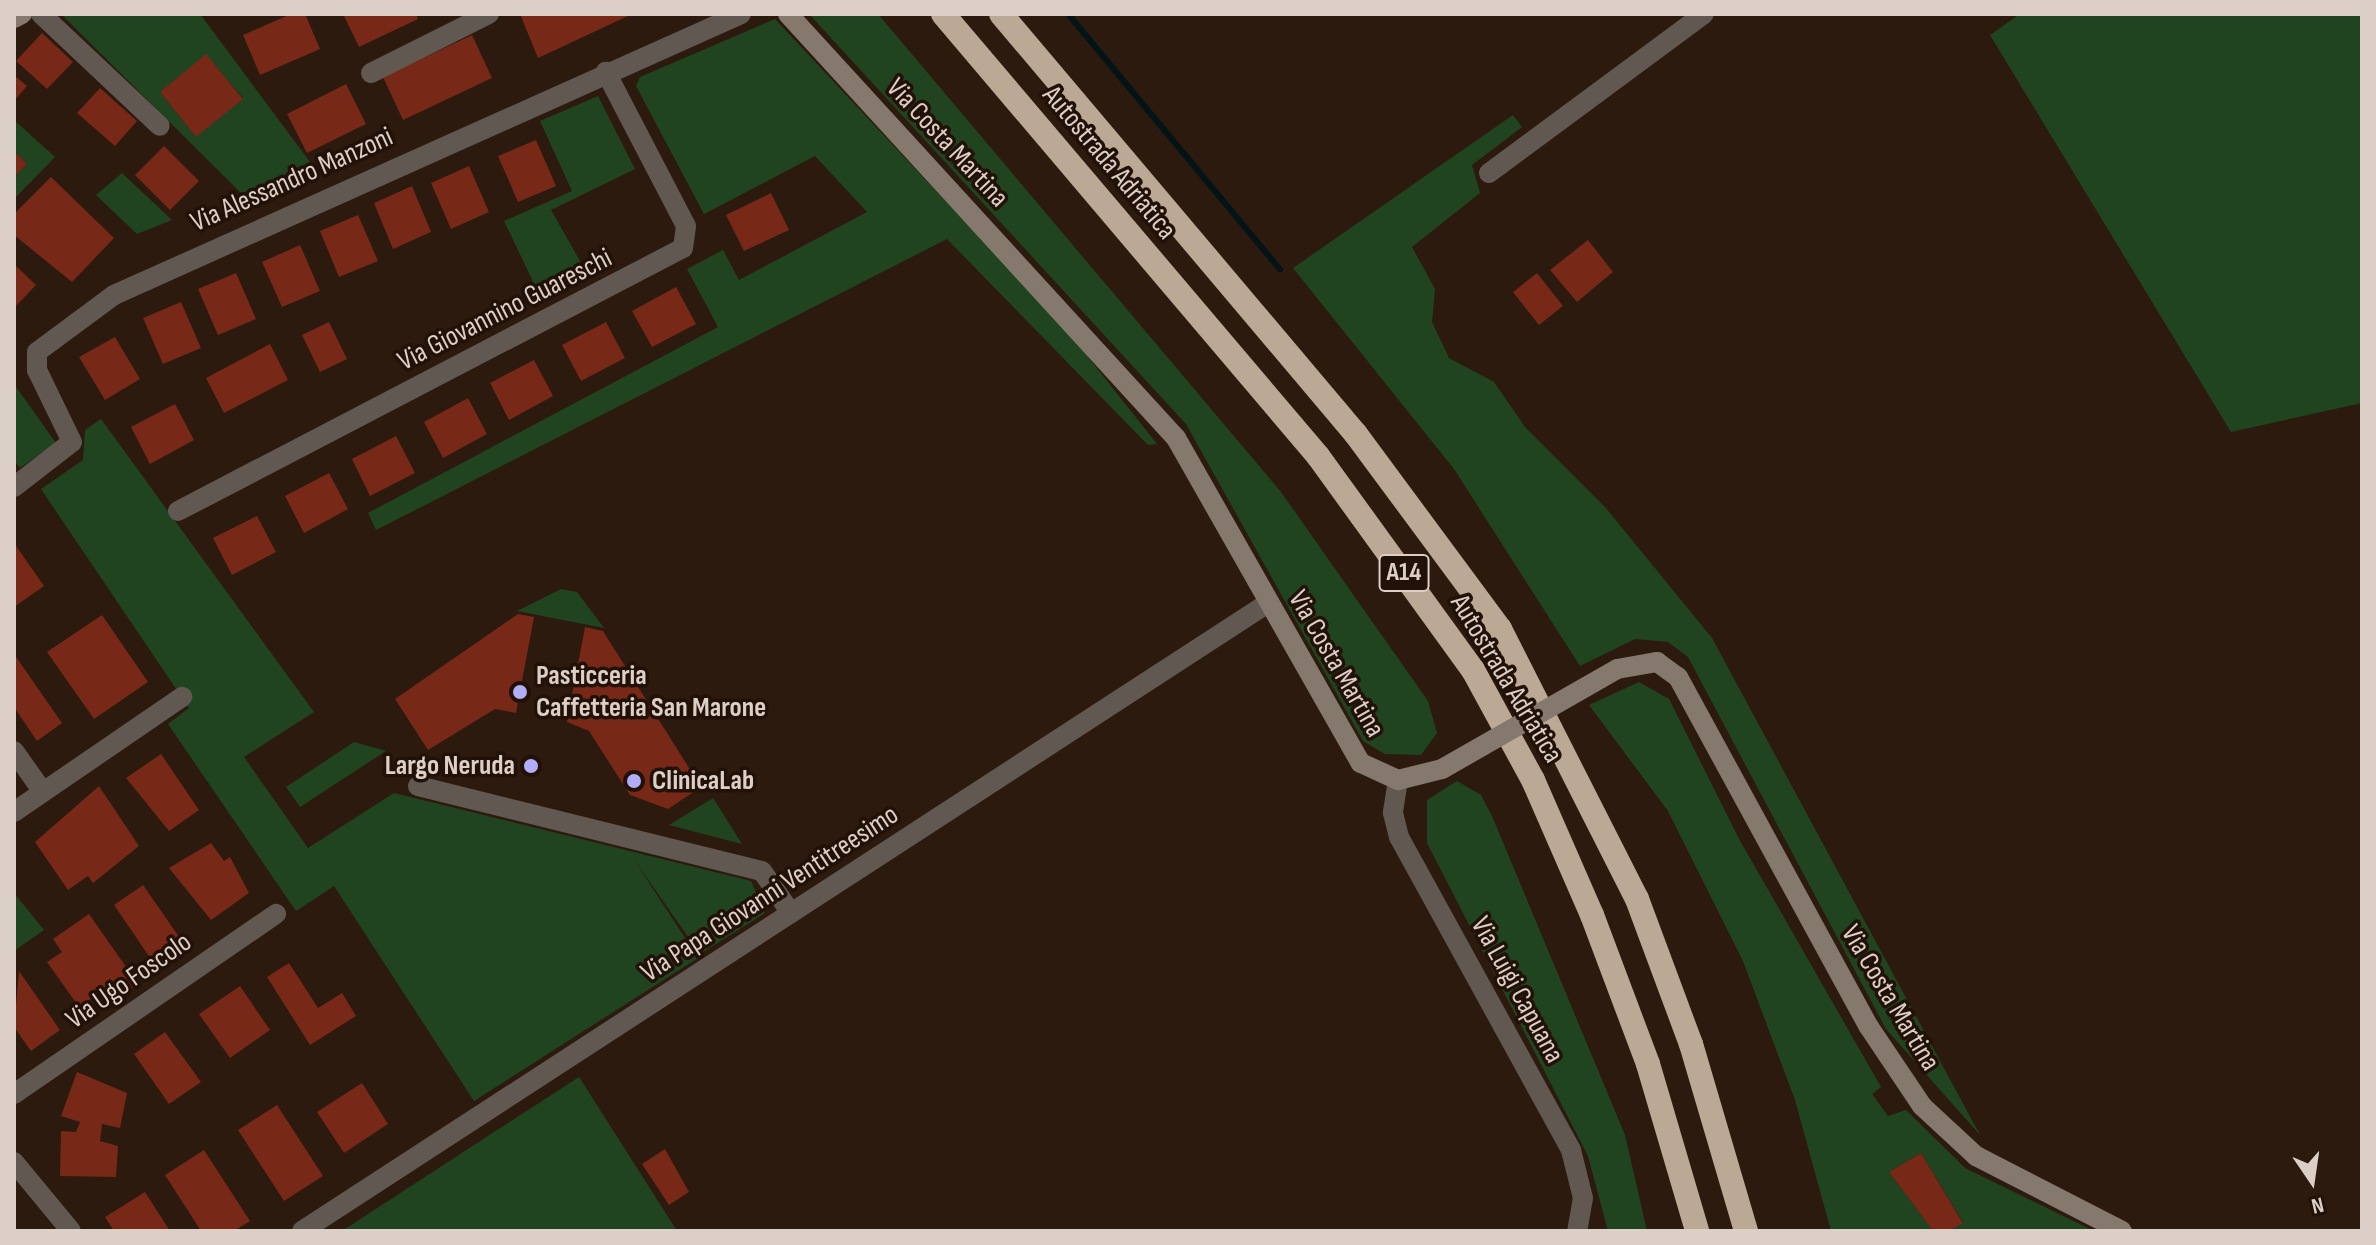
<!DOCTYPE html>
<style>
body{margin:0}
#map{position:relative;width:2376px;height:1245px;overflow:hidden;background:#2c1a0f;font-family:"Sofia Sans Condensed",sans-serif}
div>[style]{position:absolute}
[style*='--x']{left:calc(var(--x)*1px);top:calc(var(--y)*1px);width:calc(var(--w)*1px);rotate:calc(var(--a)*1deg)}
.green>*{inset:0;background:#214420}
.stream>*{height:6px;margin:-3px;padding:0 3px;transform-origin:3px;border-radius:3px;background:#041416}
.building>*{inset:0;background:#772817}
.minor>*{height:20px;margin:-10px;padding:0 10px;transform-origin:10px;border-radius:10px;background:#605851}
.secondary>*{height:20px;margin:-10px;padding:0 10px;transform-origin:10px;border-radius:10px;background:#85796d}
.motorway>*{height:24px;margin:-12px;padding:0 12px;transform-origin:12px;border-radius:12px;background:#bca995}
.secondary-bridge>*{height:20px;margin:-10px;padding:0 10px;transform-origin:10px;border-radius:10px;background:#85796d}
.dots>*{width:22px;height:22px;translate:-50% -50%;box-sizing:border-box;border:4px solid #221107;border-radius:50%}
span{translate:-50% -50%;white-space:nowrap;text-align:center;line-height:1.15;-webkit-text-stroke:7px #221107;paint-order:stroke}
.shield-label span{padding:2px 6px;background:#221107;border:2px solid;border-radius:6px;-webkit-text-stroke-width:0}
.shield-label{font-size:26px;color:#dccfc7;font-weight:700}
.street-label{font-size:28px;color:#dccfc7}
.poi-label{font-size:28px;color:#dccfc7;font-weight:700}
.left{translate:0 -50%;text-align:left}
.right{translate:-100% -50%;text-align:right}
.frame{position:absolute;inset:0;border:16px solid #dccfc7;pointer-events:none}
.north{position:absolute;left:2272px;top:1141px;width:80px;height:80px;-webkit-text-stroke:6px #221107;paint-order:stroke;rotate:167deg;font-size:22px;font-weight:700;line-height:32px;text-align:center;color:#dccfc7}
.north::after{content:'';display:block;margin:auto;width:28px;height:36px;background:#dccfc7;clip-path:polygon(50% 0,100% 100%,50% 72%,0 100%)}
</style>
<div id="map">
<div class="green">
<i style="clip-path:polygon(evenodd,61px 14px,200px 14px,313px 166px,242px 194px,61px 14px,206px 55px,243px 98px,196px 137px,160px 92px,206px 55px)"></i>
<i style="clip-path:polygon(809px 14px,878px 14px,1281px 492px,1428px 701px,1437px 733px,1421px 755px,1385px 754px,1363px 741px,1186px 424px)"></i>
<i style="clip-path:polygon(2020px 14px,2362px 14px,2362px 403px,2231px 432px,1990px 35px)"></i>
<i style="clip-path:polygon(775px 19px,1069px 333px,1157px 444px,1148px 445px,947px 239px,376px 530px,368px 513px,718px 327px,687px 269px,723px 250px,739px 280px,867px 212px,815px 156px,704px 214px,636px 86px,640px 77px)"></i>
<i style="clip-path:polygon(598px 96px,635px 169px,551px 210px,588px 275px,542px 300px,504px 221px,572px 191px,540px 121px)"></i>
<i style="clip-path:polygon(1513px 115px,1522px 127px,1472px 165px,1480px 193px,1412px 247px,1435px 289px,1432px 322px,1449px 358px,1494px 382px,1525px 427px,1605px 507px,1712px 638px,1980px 1135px,1886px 1029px,1688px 657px,1668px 642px,1635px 639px,1580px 666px,1454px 469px,1293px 268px)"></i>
<i style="clip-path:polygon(14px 120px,55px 157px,14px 199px,14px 177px,27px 164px,14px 151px)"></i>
<i style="clip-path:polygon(122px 173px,172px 220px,137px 234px,96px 195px)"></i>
<i style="clip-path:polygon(14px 384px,56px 443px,20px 468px,14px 460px)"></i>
<i style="clip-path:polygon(101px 419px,314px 712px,244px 757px,308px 848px,394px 793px,751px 881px,765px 913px,700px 954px,633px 858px,698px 958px,474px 1101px,334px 886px,296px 911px,168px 724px,189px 708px,41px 489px,83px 460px,85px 430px)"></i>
<i style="clip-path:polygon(561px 589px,577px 592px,604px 628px,517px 611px)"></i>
<i style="clip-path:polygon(1639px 682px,1669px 699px,1739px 839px,1881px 1087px,1872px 1094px,1888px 1116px,1906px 1110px,1965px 1168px,2094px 1231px,1949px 1231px,1963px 1222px,1921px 1153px,1889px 1172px,1933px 1231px,1831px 1231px,1795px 1100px,1743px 961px,1668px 811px,1589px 705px)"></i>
<i style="clip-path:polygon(354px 742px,386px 751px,300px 807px,286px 787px)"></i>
<i style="clip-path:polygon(1457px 781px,1481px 795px,1492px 816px,1625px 1135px,1647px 1231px,1608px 1231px,1588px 1156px,1427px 843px,1427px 800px)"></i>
<i style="clip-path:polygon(713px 798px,742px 844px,669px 825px)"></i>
<i style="clip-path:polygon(14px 893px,44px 930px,14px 951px)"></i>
<i style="clip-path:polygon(579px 1077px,677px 1231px,342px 1231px,494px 1132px)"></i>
</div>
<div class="stream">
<i style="--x:1068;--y:14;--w:332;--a:50.3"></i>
</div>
<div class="building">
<i style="clip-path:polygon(291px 14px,305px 14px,320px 49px,260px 75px,243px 35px)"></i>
<i style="clip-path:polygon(343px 14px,416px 14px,418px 19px,359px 47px)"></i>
<i style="clip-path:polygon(520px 14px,627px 14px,628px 16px,538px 58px)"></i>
<i style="clip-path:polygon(42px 33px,73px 62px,47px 89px,16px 61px)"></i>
<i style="clip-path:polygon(472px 35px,492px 78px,403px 120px,383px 77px)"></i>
<i style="clip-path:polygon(206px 54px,243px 99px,196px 137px,160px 92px)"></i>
<i style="clip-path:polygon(14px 75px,27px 86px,14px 101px)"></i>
<i style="clip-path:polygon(346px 84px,366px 124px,307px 153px,287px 114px)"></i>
<i style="clip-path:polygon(100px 88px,137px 121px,115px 146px,77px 113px)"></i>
<i style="clip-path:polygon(536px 140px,556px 186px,518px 202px,498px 156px)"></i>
<i style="clip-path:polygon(164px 146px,199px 181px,170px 210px,135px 175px)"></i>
<i style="clip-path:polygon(14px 151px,27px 164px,14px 177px)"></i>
<i style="clip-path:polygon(469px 166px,489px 212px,451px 229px,431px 183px)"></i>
<i style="clip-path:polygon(51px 177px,114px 238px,72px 282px,14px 235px,14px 214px)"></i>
<i style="clip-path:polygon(412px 186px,431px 232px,393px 249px,374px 203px)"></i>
<i style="clip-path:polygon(771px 193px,789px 230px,744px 251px,726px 215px)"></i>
<i style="clip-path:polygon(358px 215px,378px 261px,339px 277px,320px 231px)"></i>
<i style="clip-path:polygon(1588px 240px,1613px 272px,1577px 302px,1550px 270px)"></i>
<i style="clip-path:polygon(300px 245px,320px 291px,282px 307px,262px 262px)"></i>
<i style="clip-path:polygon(14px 264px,36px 285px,14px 308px)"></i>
<i style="clip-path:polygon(236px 273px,256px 319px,218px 335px,198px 289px)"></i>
<i style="clip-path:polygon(1537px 273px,1563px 306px,1539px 325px,1513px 292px)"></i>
<i style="clip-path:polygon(676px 287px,696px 324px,652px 347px,632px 311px)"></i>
<i style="clip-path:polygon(181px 302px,201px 348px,163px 364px,143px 318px)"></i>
<i style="clip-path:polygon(329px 322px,347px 359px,320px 372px,302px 335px)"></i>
<i style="clip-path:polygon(606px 322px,625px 358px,581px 381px,562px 345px)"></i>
<i style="clip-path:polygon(115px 337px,140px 379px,105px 400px,79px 357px)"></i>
<i style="clip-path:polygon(270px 344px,288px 380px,224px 413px,206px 378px)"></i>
<i style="clip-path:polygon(534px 360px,553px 396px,509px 420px,490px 383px)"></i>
<i style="clip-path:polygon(468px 398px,487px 434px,443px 458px,424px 422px)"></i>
<i style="clip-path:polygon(175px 404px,194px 440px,150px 464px,131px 427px)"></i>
<i style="clip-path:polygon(396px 436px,415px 473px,370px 496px,352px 459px)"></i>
<i style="clip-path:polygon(329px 473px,348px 509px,304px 533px,285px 496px)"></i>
<i style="clip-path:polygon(257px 516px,276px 552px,232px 575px,213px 538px)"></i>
<i style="clip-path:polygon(14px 543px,44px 586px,14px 607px)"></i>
<i style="clip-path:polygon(518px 614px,534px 617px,516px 713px,495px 709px,428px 750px,395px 699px)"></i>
<i style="clip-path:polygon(102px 615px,148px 682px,94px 719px,47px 652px)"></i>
<i style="clip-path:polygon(585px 627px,603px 631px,701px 787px,668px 809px,630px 795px,589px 731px,567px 722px)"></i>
<i style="clip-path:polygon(14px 654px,62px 723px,37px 741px,14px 707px)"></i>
<i style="clip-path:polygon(161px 754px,199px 810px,169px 831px,126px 778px)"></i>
<i style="clip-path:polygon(99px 786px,139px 846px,93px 883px,88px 876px,68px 890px,35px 842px)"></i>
<i style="clip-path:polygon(211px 843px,224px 861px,230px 857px,249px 893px,211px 920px,169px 868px)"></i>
<i style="clip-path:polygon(143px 885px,184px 944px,155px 965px,114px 905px)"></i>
<i style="clip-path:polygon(89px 914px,138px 984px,101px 1010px,93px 997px,79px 1007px,47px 962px,62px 952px,53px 939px)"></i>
<i style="clip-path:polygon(289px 963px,318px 1008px,342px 993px,356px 1016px,310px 1045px,267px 977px)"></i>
<i style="clip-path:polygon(19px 971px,60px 1030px,31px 1051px,14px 1027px)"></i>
<i style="clip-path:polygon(240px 986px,270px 1030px,230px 1058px,199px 1014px)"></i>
<i style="clip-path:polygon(165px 1032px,201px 1082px,169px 1104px,134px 1054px)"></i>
<i style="clip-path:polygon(77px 1072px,127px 1093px,120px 1128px,102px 1124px,100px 1141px,118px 1146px,116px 1177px,60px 1176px,61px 1131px,76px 1132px,80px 1122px,61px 1116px)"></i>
<i style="clip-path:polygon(362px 1083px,388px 1124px,344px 1153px,317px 1112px)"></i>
<i style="clip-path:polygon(277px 1105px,323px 1176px,284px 1201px,238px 1130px)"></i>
<i style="clip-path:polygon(665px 1149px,689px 1192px,669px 1205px,642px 1164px)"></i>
<i style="clip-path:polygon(204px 1150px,250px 1221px,234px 1231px,201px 1231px,165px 1175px)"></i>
<i style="clip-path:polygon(1921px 1153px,1963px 1223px,1949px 1231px,1933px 1231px,1889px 1172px)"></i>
<i style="clip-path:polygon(145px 1192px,170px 1231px,114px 1231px,105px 1217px)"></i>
</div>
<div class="minor">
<i style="--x:41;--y:14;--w:163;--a:43.3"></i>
<i style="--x:371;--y:73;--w:132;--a:-26.6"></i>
<i style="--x:1489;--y:173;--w:267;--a:-36.5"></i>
<i style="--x:14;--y:487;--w:73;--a:-37.8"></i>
<i style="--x:72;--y:442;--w:80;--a:-115.9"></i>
<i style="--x:37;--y:370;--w:18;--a:-90"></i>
<i style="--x:37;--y:352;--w:96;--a:-36.5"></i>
<i style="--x:114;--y:295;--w:687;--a:-24.14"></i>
<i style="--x:178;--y:511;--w:569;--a:-27.51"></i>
<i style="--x:683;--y:248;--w:22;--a:-82"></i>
<i style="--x:686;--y:226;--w:174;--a:-117.5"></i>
<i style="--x:14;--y:751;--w:50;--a:54.7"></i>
<i style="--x:1398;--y:780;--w:33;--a:99"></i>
<i style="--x:1393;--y:813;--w:25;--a:76"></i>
<i style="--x:1399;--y:837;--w:357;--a:61.2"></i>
<i style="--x:1571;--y:1150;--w:49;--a:76"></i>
<i style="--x:1583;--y:1198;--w:34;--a:100"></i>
<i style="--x:418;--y:786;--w:354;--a:13.9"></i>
<i style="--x:762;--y:871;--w:51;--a:55.4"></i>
<i style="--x:14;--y:812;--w:204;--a:-34.4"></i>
<i style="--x:14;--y:1094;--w:318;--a:-34.5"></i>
<i style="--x:14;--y:1162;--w:89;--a:50.4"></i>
<i style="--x:302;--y:1231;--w:1152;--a:-33.03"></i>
</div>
<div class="secondary">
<i style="--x:788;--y:14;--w:575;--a:47.54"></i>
<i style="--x:1176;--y:438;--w:374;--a:60.4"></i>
<i style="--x:1361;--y:763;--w:41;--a:24.7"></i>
<i style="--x:1398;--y:780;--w:45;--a:-14"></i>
<i style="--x:14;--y:18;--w:9;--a:-27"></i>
<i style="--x:1617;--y:669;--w:41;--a:-9.9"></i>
<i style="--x:1657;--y:662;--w:26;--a:36"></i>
<i style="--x:1678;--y:677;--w:399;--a:61.4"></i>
<i style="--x:1869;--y:1027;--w:95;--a:56.1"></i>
<i style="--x:1922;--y:1106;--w:74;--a:42.8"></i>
<i style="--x:1976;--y:1156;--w:164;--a:27.2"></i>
</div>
<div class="motorway">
<i style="--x:943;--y:14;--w:580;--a:49.69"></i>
<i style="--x:1318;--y:456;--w:264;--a:54.1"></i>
<i style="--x:1473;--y:670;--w:125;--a:61.4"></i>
<i style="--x:1533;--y:780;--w:147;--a:66.4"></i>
<i style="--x:1592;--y:915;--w:159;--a:69.4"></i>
<i style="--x:1648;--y:1064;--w:174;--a:73.6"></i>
<i style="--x:1001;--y:14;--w:549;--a:49.81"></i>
<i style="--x:1355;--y:433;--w:244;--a:53.5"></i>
<i style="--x:1500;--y:629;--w:303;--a:63.1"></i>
<i style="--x:1637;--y:899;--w:155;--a:69.6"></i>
<i style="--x:1691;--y:1044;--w:195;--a:73.6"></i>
</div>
<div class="secondary-bridge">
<i style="--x:1442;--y:769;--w:202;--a:-29.7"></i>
</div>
<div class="dots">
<i style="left:520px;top:692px;background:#b2adf9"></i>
<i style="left:531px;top:766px;background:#b2adf9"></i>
<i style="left:634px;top:781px;background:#b2adf9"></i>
</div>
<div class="shield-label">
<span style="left:1404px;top:573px">A14</span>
</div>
<div class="street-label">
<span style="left:947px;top:143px;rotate:47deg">Via Costa Martina</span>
<span style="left:1109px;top:163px;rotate:50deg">Autostrada Adriatica</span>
<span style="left:292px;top:180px;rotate:-24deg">Via Alessandro Manzoni</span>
<span style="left:505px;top:310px;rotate:-27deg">Via Giovannino Guareschi</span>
<span style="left:1336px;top:664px;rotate:60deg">Via Costa Martina</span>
<span style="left:1506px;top:679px;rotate:59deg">Autostrada Adriatica</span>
<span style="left:770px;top:894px;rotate:-33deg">Via Papa Giovanni Ventitreesimo</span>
<span style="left:129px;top:981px;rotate:-35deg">Via Ugo Foscolo</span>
<span style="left:1517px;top:990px;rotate:61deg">Via Luigi Capuana</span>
<span style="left:1890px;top:998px;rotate:59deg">Via Costa Martina</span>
</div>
<div class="poi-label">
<span class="left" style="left:536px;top:692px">Pasticceria<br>Caffetteria San Marone</span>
<span class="right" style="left:515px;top:766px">Largo Neruda</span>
<span class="left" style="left:652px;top:781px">ClinicaLab</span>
</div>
<div class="frame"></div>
<div class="north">N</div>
</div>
